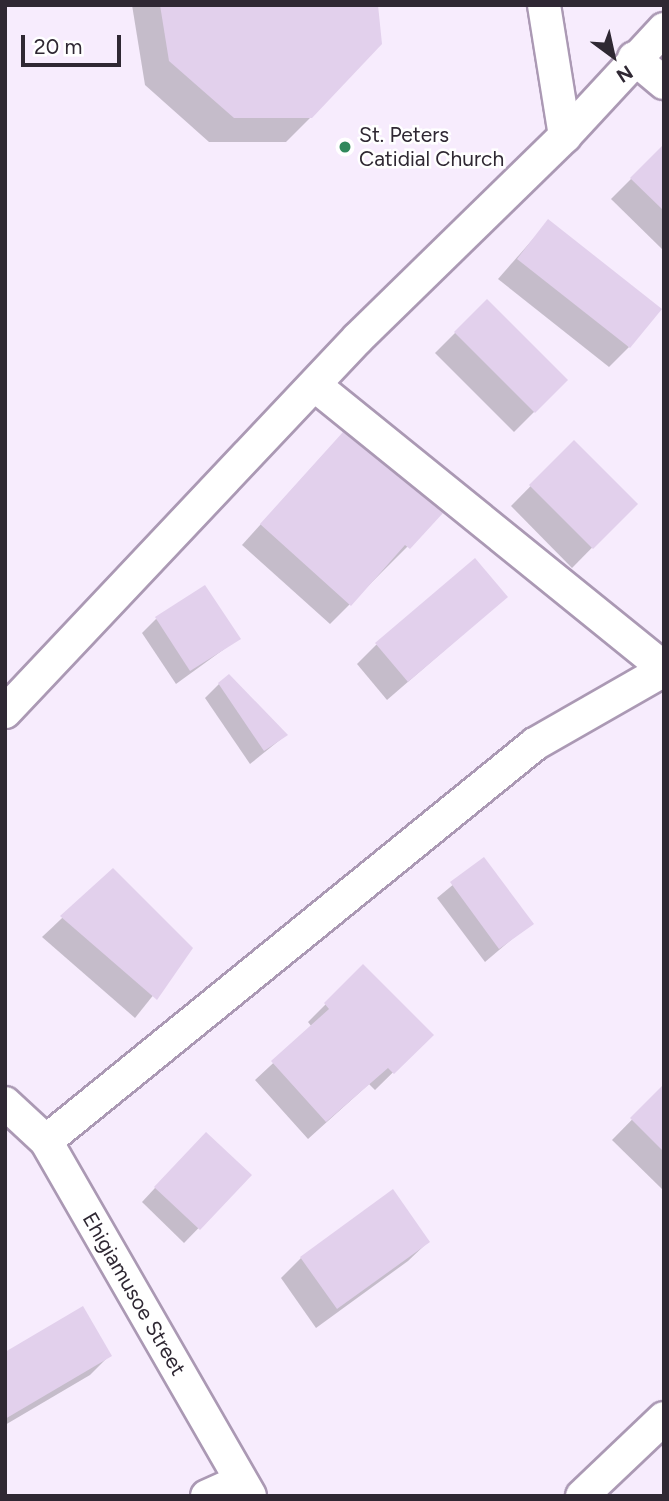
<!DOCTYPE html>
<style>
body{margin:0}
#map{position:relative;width:669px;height:1501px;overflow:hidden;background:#f7ecfd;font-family:Figtree,sans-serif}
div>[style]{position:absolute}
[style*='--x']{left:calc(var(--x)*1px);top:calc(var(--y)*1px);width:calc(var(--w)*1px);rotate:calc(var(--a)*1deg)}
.shadow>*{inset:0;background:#0003}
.building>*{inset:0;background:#e2d0ec}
.roads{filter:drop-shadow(2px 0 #ab99b4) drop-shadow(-2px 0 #ab99b4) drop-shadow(0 2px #ab99b4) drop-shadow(0 -2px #ab99b4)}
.minor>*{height:32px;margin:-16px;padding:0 16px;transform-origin:16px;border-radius:16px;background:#fff}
.dots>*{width:19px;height:19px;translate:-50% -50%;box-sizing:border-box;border:4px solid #fff;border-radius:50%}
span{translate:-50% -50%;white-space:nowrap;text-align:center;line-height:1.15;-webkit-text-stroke:5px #fff;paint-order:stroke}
.poi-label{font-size:21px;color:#2f2833}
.left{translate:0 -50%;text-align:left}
.street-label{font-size:21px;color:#2f2833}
.frame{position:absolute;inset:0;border:7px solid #2f2833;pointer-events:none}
.north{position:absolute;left:578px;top:21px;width:70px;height:70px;-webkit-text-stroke:5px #fff;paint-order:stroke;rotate:147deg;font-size:19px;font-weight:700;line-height:28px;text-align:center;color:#2f2833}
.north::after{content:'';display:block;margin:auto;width:24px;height:32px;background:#2f2833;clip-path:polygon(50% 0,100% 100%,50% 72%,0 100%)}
.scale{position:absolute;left:21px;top:35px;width:100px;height:32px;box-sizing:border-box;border:4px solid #2f2833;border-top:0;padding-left:9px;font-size:21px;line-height:24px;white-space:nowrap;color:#2f2833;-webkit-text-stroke:5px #fff;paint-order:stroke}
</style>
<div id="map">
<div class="shadow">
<i style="clip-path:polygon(132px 5px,376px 5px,311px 117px,286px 142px,209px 142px,145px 85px)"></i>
<i style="clip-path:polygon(664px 146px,664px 251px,611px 199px)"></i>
<i style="clip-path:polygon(548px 222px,629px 347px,609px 367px,498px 279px)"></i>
<i style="clip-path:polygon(487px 301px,566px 380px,514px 432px,435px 353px)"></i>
<i style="clip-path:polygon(574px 442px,635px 504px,572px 568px,511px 506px)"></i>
<i style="clip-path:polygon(324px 454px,441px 513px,330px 624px,242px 545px)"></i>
<i style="clip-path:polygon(506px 597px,387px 700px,357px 664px,376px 645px)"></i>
<i style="clip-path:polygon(156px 619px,238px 639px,176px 684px,142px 633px)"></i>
<i style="clip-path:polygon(219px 684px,286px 735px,250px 764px,205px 698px)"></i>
<i style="clip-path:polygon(484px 859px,531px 923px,485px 962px,437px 898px)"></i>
<i style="clip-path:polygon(113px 870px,191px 948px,135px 1018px,42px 937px)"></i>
<i style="clip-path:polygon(363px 967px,431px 1035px,375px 1090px,369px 1084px,308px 1139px,255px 1080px,312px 1027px,308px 1022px)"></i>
<i style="clip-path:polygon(664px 1087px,664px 1191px,612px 1140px)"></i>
<i style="clip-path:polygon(192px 1148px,250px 1175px,184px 1243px,142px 1202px)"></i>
<i style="clip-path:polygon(392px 1192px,428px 1242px,408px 1261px,316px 1328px,281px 1278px,301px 1258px)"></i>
<i style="clip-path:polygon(5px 1354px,110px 1355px,90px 1375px,5px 1425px)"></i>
</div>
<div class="building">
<i style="clip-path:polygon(160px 5px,378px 5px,382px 44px,312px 118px,234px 118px,169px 61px)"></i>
<i style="clip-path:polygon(664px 144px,664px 211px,630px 178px)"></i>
<i style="clip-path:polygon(548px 219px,662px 309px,630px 348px,517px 259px)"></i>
<i style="clip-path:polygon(487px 299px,568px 380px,535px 413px,454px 332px)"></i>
<i style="clip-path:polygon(343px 432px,443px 513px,410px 549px,405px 545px,351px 606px,260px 524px)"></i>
<i style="clip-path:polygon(574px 440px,638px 504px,593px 549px,529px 485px)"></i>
<i style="clip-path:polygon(475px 558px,508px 597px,408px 682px,375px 643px)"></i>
<i style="clip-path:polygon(205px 585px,241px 639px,190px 671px,155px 617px)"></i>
<i style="clip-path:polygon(229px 674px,288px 735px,264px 751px,218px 683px)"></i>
<i style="clip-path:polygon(484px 857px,534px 924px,499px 949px,450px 882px)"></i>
<i style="clip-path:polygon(113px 868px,193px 948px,157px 1000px,60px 916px)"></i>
<i style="clip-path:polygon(363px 964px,434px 1035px,394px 1074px,388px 1068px,326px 1122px,271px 1061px,329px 1009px,324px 1003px)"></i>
<i style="clip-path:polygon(664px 1084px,664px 1152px,630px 1118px)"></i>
<i style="clip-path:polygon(206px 1132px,252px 1175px,200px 1230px,154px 1187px)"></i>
<i style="clip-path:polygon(393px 1189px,430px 1242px,337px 1309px,300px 1257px)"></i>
<i style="clip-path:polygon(83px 1306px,112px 1356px,5px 1419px,5px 1352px)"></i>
</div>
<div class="roads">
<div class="minor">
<i style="--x:544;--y:5;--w:133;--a:80.9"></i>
<i style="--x:634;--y:58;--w:39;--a:40"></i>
<i style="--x:317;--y:387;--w:447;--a:39"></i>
<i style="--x:5;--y:712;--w:514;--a:-46.65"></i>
<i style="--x:358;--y:338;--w:289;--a:-44.3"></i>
<i style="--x:565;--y:136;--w:146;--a:-47.2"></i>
<i style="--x:5;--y:1103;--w:56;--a:42.8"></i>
<i style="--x:46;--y:1141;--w:409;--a:60.1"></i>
<i style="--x:46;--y:1141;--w:630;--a:-39.07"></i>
<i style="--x:535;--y:744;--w:149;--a:-29.8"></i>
<i style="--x:207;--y:1496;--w:36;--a:-24"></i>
<i style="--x:582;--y:1496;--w:113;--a:-43.6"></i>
</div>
</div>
<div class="dots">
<i style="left:345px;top:147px;background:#30885c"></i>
</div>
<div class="poi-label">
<span class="left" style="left:359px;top:147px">St. Peters<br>Catidial Church</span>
</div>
<div class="street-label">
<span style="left:134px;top:1294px;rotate:60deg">Ehigiamusoe Street</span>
</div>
<div class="frame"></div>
<div class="north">N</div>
<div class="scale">20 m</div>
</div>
